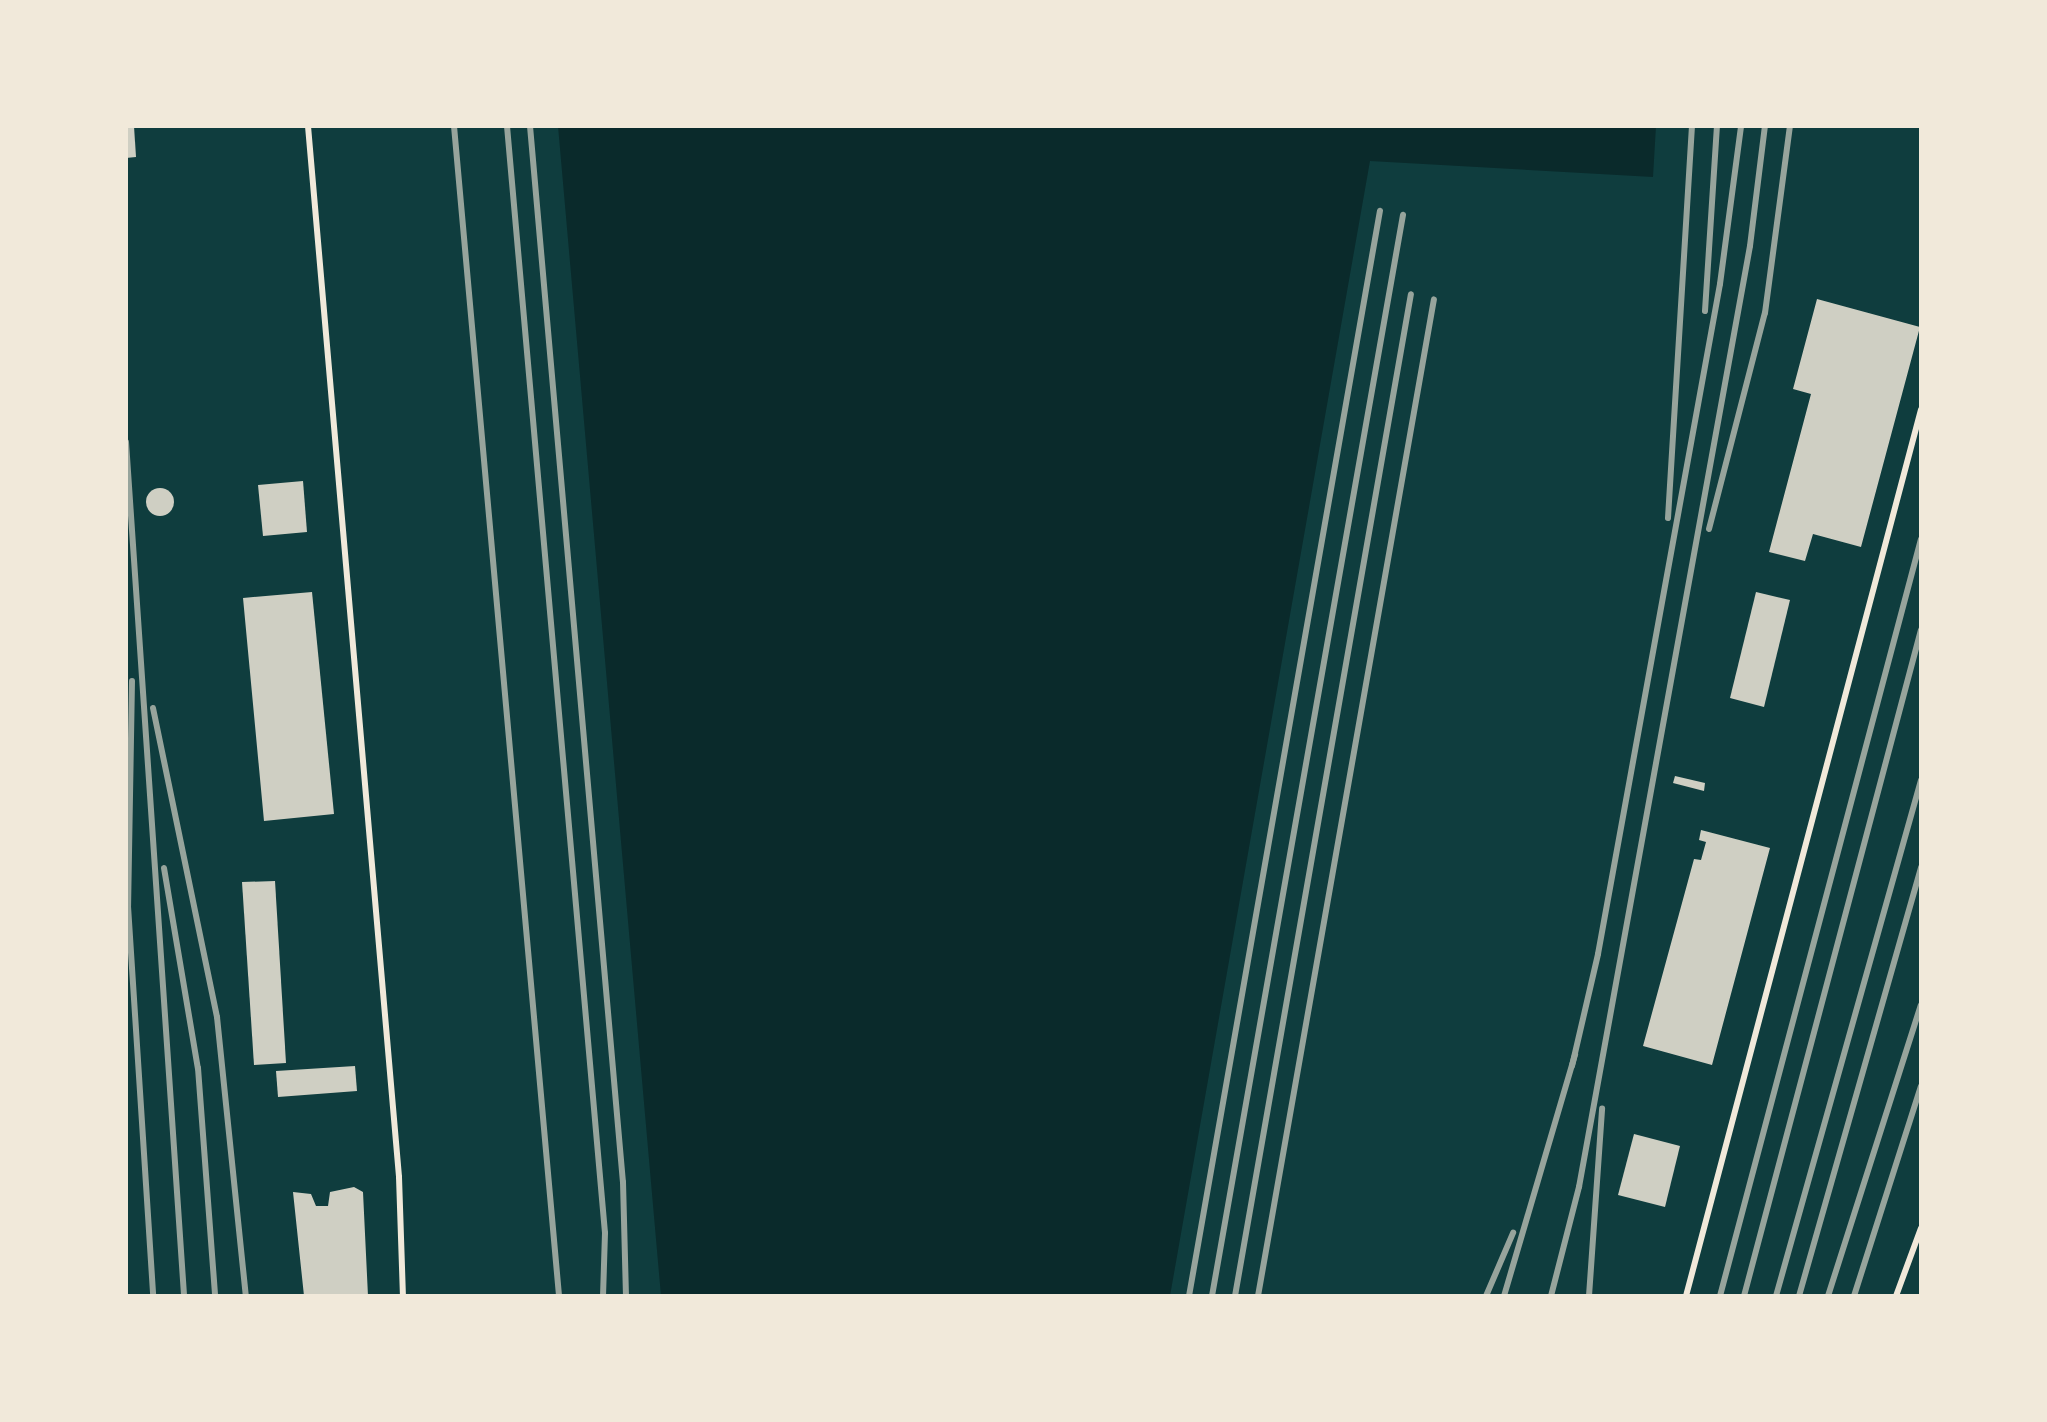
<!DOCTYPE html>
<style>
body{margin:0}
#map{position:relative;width:2047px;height:1422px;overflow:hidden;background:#0f3d3e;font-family:"Varela Round",sans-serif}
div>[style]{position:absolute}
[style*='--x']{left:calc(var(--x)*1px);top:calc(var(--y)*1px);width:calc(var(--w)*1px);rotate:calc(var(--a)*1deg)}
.water>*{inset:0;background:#0a2a2b}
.building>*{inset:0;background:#cfcfc3}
.round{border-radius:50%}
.service>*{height:6px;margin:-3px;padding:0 3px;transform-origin:3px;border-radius:3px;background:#f1e9da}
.rail>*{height:6px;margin:-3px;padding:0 3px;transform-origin:3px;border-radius:3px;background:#97a49c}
span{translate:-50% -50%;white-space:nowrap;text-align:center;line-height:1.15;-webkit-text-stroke:7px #f1e9da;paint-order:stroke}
.frame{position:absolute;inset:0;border:128px solid #f1e9da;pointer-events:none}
</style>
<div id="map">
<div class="water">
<i style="clip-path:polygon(558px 126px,1656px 126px,1653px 177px,1370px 161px,1170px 1296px,661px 1296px)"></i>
</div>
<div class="building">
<i style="clip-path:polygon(126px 126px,134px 126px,136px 157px,126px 158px)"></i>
<i style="clip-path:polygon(1817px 299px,1920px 327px,1861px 547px,1813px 534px,1805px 561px,1769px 552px,1811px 394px,1793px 389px)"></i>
<i style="clip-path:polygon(303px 481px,307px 532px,263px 536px,258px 485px)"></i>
<i class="round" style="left:146px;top:488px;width:28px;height:28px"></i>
<i style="clip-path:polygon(312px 592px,334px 814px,264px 821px,243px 598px)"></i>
<i style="clip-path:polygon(1756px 592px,1790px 600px,1764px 707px,1730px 698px)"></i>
<i style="clip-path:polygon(1675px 776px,1705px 783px,1704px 791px,1673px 783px)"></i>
<i style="clip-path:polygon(1701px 830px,1770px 848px,1712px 1065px,1643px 1046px,1694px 859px,1701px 860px,1706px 842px,1699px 840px)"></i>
<i style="clip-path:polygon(275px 881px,286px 1063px,254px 1065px,242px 882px)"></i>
<i style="clip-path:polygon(355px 1066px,357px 1091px,278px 1097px,276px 1071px)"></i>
<i style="clip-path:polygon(1634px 1134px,1680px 1146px,1665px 1207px,1618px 1195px)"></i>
<i style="clip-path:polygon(354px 1187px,363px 1192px,368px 1296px,304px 1296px,293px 1192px,311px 1194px,316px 1206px,328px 1206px,330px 1192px)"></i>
</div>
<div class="service">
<i style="--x:308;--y:126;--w:1055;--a:85.05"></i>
<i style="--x:399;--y:1177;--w:119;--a:88.1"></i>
<i style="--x:1686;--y:1296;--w:917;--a:-75.15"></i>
<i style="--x:1896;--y:1296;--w:72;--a:-69.8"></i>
</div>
<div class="rail">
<i style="--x:454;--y:126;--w:1175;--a:84.87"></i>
<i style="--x:507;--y:126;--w:1111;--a:84.94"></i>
<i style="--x:605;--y:1233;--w:63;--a:91.8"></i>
<i style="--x:530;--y:126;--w:1060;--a:84.97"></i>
<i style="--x:623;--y:1182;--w:114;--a:88.5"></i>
<i style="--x:1705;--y:311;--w:185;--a:-86.3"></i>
<i style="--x:126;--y:442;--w:856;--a:86.11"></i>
<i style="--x:1668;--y:518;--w:393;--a:-86.5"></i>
<i style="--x:1709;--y:529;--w:223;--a:-75.5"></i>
<i style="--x:1765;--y:313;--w:189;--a:-82.4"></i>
<i style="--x:132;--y:681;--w:225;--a:91"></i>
<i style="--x:128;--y:906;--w:391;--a:86.3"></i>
<i style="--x:153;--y:708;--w:316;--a:78.3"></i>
<i style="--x:217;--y:1017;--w:281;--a:84.1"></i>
<i style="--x:164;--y:868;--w:203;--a:80.4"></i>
<i style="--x:198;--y:1068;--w:229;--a:85.7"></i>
<i style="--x:1572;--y:1066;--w:115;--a:-76.9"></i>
<i style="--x:1598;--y:954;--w:681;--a:-79.68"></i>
<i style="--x:1720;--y:284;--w:159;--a:-82.4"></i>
<i style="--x:1189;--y:1296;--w:1102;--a:-80.02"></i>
<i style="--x:1212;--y:1296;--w:1098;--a:-79.98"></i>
<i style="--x:1235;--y:1296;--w:1017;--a:-80.04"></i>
<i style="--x:1258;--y:1296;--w:1012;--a:-79.99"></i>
<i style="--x:1486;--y:1296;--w:69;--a:-66.8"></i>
<i style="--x:1504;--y:1296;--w:252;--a:-73.6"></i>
<i style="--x:1551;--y:1296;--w:113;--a:-75.6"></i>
<i style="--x:1579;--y:1187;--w:956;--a:-79.7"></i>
<i style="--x:1750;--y:246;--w:121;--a:-82.9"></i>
<i style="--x:1589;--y:1296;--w:188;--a:-86"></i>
<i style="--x:1720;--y:1296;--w:783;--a:-75.13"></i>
<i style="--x:1744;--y:1296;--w:689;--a:-75.12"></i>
<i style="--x:1776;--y:1296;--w:536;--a:-74.3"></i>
<i style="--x:1799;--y:1296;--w:446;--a:-74.1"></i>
<i style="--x:1828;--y:1296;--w:305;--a:-72.3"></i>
<i style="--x:1854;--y:1296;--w:220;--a:-72.3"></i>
</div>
<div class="frame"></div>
</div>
